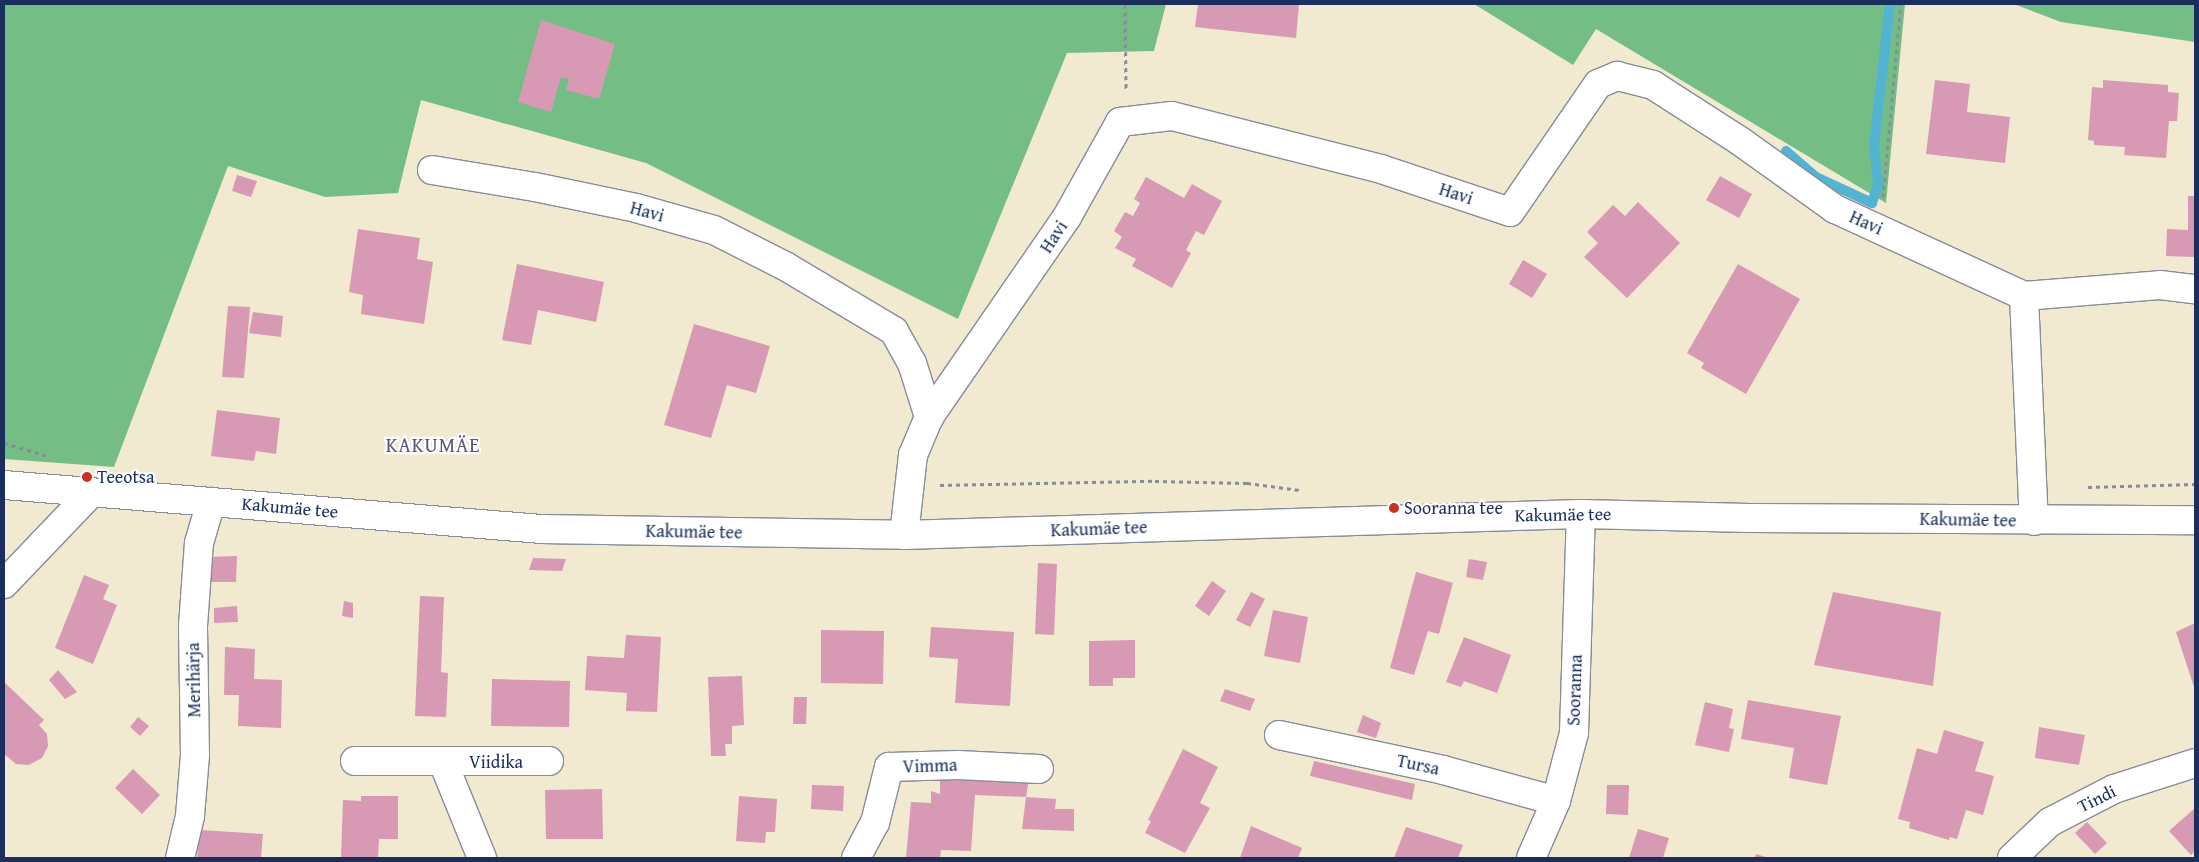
<!DOCTYPE html>
<meta charset="utf-8">
<style>
body{margin:0}
#map{position:relative;width:2199px;height:862px;overflow:hidden;background:#f1ead1;font-family:"Gentium Book Plus",serif}
div>[style]{position:absolute}
[style*='--x']{left:calc(var(--x)*1px);top:calc(var(--y)*1px);width:calc(var(--w)*1px);rotate:calc(var(--a)*1deg)}
.forest>*{inset:0;background:#74be85}
.stream>*{height:10px;margin:-5px;padding:0 5px;transform-origin:5px;border-radius:5px;background:#53b4d1}
.building>*{inset:0;background:#d799b4}
.path>*{height:3px;margin-top:-1.5px;transform-origin:0;background:repeating-linear-gradient(90deg,#868c98 0 4px,transparent 0 8px)}
.roads{filter:drop-shadow(1px 0 #868c98) drop-shadow(-1px 0 #868c98) drop-shadow(0 1px #868c98) drop-shadow(0 -1px #868c98)}
.minor>*{height:28px;margin:-14px;padding:0 14px;transform-origin:14px;border-radius:14px;background:#fff}
.dots>*{width:14px;height:14px;translate:-50% -50%;box-sizing:border-box;border:2px solid #fff;border-radius:50%}
span{translate:-50% -50%;white-space:nowrap;text-align:center;line-height:1.15;-webkit-text-stroke:4.5px #fff;paint-order:stroke}
.street-label{font-size:18px;color:#1b2f5e}
.poi-label{font-size:18px;color:#1b2f5e}
.left{translate:0 -50%;text-align:left}
.quarter-label{font-size:20px;color:#5d547c;letter-spacing:1px}
.frame{position:absolute;inset:0;border:5px solid #1b2f5e;pointer-events:none}
</style>
<div id="map">
<div class="forest">
<i style="clip-path:polygon(4px 4px,1166px 4px,1154px 51px,1067px 53px,958px 319px,646px 163px,421px 100px,398px 193px,325px 197px,228px 166px,114px 467px,4px 459px)"></i>
<i style="clip-path:polygon(1474px 4px,1905px 4px,1886px 203px,1596px 29px,1573px 65px)"></i>
<i style="clip-path:polygon(2014px 4px,2195px 4px,2195px 42px,2061px 22px)"></i>
</div>
<div class="stream">
<i style="--x:1786;--y:151;--w:40;--a:41"></i>
<i style="--x:1816;--y:177;--w:62;--a:24.9"></i>
<i style="--x:1872;--y:203;--w:20;--a:-72"></i>
<i style="--x:1878;--y:184;--w:38;--a:-96"></i>
<i style="--x:1874;--y:146;--w:143;--a:-83.6"></i>
</div>
<div class="building">
<i style="clip-path:polygon(1198px 4px,1299px 4px,1296px 38px,1195px 27px)"></i>
<i style="clip-path:polygon(541px 20px,615px 44px,599px 99px,566px 90px,569px 79px,561px 77px,551px 112px,518px 102px)"></i>
<i style="clip-path:polygon(1935px 80px,1970px 84px,1967px 112px,2010px 117px,2005px 163px,1926px 154px)"></i>
<i style="clip-path:polygon(2103px 80px,2168px 85px,2168px 92px,2179px 93px,2177px 121px,2169px 121px,2166px 158px,2124px 155px,2125px 147px,2094px 145px,2094px 141px,2088px 140px,2092px 87px,2103px 88px)"></i>
<i style="clip-path:polygon(237px 175px,257px 181px,251px 197px,232px 191px)"></i>
<i style="clip-path:polygon(1720px 176px,1752px 194px,1739px 218px,1706px 200px)"></i>
<i style="clip-path:polygon(1146px 177px,1184px 198px,1192px 184px,1222px 201px,1204px 235px,1196px 231px,1186px 250px,1191px 253px,1172px 288px,1132px 266px,1136px 259px,1115px 248px,1122px 237px,1114px 231px,1125px 212px,1133px 216px,1140px 203px,1134px 199px)"></i>
<i style="clip-path:polygon(2188px 196px,2195px 196px,2195px 257px,2166px 256px,2167px 229px,2188px 230px)"></i>
<i style="clip-path:polygon(1638px 202px,1680px 243px,1627px 298px,1584px 257px,1598px 243px,1587px 232px,1613px 205px,1625px 216px)"></i>
<i style="clip-path:polygon(358px 229px,420px 238px,417px 259px,433px 262px,424px 324px,361px 314px,363px 295px,349px 292px)"></i>
<i style="clip-path:polygon(1523px 260px,1547px 274px,1532px 298px,1509px 284px)"></i>
<i style="clip-path:polygon(517px 264px,604px 282px,596px 322px,538px 310px,531px 345px,502px 340px)"></i>
<i style="clip-path:polygon(1738px 264px,1800px 299px,1746px 394px,1701px 368px,1704px 363px,1687px 353px)"></i>
<i style="clip-path:polygon(228px 306px,250px 307px,244px 378px,222px 377px)"></i>
<i style="clip-path:polygon(253px 312px,283px 316px,281px 337px,249px 333px)"></i>
<i style="clip-path:polygon(694px 324px,770px 346px,756px 393px,727px 385px,711px 438px,664px 425px)"></i>
<i style="clip-path:polygon(217px 410px,280px 418px,276px 454px,256px 451px,254px 461px,211px 456px)"></i>
<i style="clip-path:polygon(237px 556px,236px 582px,207px 582px,208px 557px)"></i>
<i style="clip-path:polygon(533px 558px,566px 559px,562px 571px,529px 570px)"></i>
<i style="clip-path:polygon(1469px 559px,1487px 562px,1483px 580px,1466px 577px)"></i>
<i style="clip-path:polygon(1038px 563px,1057px 564px,1054px 635px,1035px 634px)"></i>
<i style="clip-path:polygon(1416px 572px,1453px 583px,1439px 634px,1428px 631px,1414px 675px,1390px 668px)"></i>
<i style="clip-path:polygon(84px 575px,109px 585px,103px 599px,117px 605px,93px 664px,55px 648px)"></i>
<i style="clip-path:polygon(1212px 581px,1226px 591px,1209px 616px,1195px 606px)"></i>
<i style="clip-path:polygon(1251px 592px,1265px 599px,1250px 627px,1236px 620px)"></i>
<i style="clip-path:polygon(1833px 592px,1941px 612px,1933px 686px,1814px 665px)"></i>
<i style="clip-path:polygon(420px 596px,444px 597px,441px 672px,448px 673px,446px 717px,415px 716px)"></i>
<i style="clip-path:polygon(344px 601px,353px 603px,353px 618px,342px 616px)"></i>
<i style="clip-path:polygon(237px 606px,238px 622px,214px 623px,214px 608px)"></i>
<i style="clip-path:polygon(1273px 610px,1308px 617px,1300px 663px,1264px 656px)"></i>
<i style="clip-path:polygon(2195px 623px,2195px 690px,2176px 632px)"></i>
<i style="clip-path:polygon(931px 627px,1014px 632px,1010px 706px,955px 703px,958px 659px,929px 657px)"></i>
<i style="clip-path:polygon(821px 630px,884px 631px,883px 684px,821px 683px)"></i>
<i style="clip-path:polygon(626px 635px,661px 637px,657px 712px,626px 711px,627px 693px,585px 690px,587px 656px,624px 658px)"></i>
<i style="clip-path:polygon(1464px 637px,1511px 655px,1497px 693px,1464px 681px,1461px 687px,1446px 682px)"></i>
<i style="clip-path:polygon(1135px 640px,1135px 678px,1113px 678px,1113px 686px,1089px 686px,1089px 641px)"></i>
<i style="clip-path:polygon(225px 647px,255px 649px,254px 679px,282px 680px,281px 728px,238px 726px,239px 695px,224px 695px)"></i>
<i style="clip-path:polygon(58px 670px,77px 692px,65px 699px,49px 680px)"></i>
<i style="clip-path:polygon(742px 676px,744px 725px,732px 726px,732px 744px,725px 744px,726px 756px,711px 756px,708px 677px)"></i>
<i style="clip-path:polygon(492px 679px,570px 681px,569px 727px,491px 726px)"></i>
<i style="clip-path:polygon(4px 682px,44px 720px,39px 725px,47px 734px,48px 746px,42px 758px,29px 765px,16px 764px,4px 754px)"></i>
<i style="clip-path:polygon(1225px 689px,1255px 699px,1250px 711px,1220px 701px)"></i>
<i style="clip-path:polygon(794px 697px,807px 697px,806px 724px,793px 724px)"></i>
<i style="clip-path:polygon(1748px 700px,1841px 716px,1827px 785px,1789px 778px,1794px 748px,1741px 739px)"></i>
<i style="clip-path:polygon(1705px 702px,1733px 709px,1729px 728px,1734px 729px,1729px 752px,1695px 745px)"></i>
<i style="clip-path:polygon(1363px 715px,1381px 723px,1376px 738px,1357px 732px)"></i>
<i style="clip-path:polygon(138px 717px,149px 726px,140px 736px,130px 727px)"></i>
<i style="clip-path:polygon(2039px 727px,2085px 735px,2079px 765px,2035px 758px)"></i>
<i style="clip-path:polygon(1944px 730px,1984px 742px,1975px 771px,1994px 776px,1983px 815px,1966px 810px,1957px 839px,1950px 837px,1949px 840px,1909px 828px,1910px 822px,1898px 819px,1917px 748px,1937px 754px)"></i>
<i style="clip-path:polygon(1183px 749px,1218px 767px,1200px 803px,1210px 808px,1185px 853px,1145px 833px,1151px 821px,1148px 820px)"></i>
<i style="clip-path:polygon(1314px 761px,1415px 784px,1412px 800px,1310px 776px)"></i>
<i style="clip-path:polygon(133px 769px,160px 795px,142px 814px,115px 788px)"></i>
<i style="clip-path:polygon(940px 775px,1029px 779px,1026px 797px,975px 795px,971px 851px,941px 850px,940px 858px,906px 858px,911px 802px,931px 803px,931px 791px,940px 794px)"></i>
<i style="clip-path:polygon(812px 785px,844px 786px,843px 811px,811px 809px)"></i>
<i style="clip-path:polygon(1607px 785px,1629px 785px,1628px 815px,1606px 814px)"></i>
<i style="clip-path:polygon(602px 789px,603px 839px,546px 839px,545px 790px)"></i>
<i style="clip-path:polygon(361px 796px,398px 796px,398px 839px,379px 839px,378px 858px,341px 858px,343px 800px,361px 801px)"></i>
<i style="clip-path:polygon(739px 796px,777px 799px,775px 832px,766px 832px,765px 843px,736px 841px)"></i>
<i style="clip-path:polygon(1026px 797px,1056px 799px,1055px 809px,1074px 809px,1074px 831px,1022px 829px)"></i>
<i style="clip-path:polygon(2195px 808px,2195px 851px,2191px 855px,2169px 831px)"></i>
<i style="clip-path:polygon(2087px 822px,2107px 843px,2095px 854px,2075px 833px)"></i>
<i style="clip-path:polygon(1251px 826px,1302px 848px,1298px 858px,1240px 858px)"></i>
<i style="clip-path:polygon(1406px 827px,1463px 845px,1458px 858px,1394px 858px)"></i>
<i style="clip-path:polygon(1638px 829px,1669px 838px,1663px 858px,1629px 858px)"></i>
<i style="clip-path:polygon(200px 830px,263px 834px,261px 858px,197px 858px)"></i>
<i style="clip-path:polygon(1756px 854px,1769px 858px,1755px 858px)"></i>
</div>
<div class="path">
<i style="--x:1125;--y:4;--w:86;--a:89.3"></i>
<i style="--x:1883;--y:197;--w:194;--a:-84.7"></i>
<i style="--x:4;--y:443;--w:46;--a:16.5"></i>
<i style="--x:940;--y:485;--w:215;--a:-1.1"></i>
<i style="--x:1155;--y:481;--w:92;--a:1.2"></i>
<i style="--x:1247;--y:483;--w:53;--a:7.5"></i>
<i style="--x:2088;--y:487;--w:107;--a:-1.6"></i>
</div>
<div class="roads">
<div class="minor">
<i style="--x:432;--y:170;--w:104;--a:9.4"></i>
<i style="--x:535;--y:187;--w:103;--a:11.7"></i>
<i style="--x:636;--y:208;--w:81;--a:15.8"></i>
<i style="--x:714;--y:230;--w:80;--a:26.9"></i>
<i style="--x:785;--y:266;--w:127;--a:30.8"></i>
<i style="--x:894;--y:331;--w:37;--a:61"></i>
<i style="--x:912;--y:363;--w:57;--a:72.5"></i>
<i style="--x:2024;--y:296;--w:136;--a:-4.6"></i>
<i style="--x:2160;--y:285;--w:35;--a:7"></i>
<i style="--x:4;--y:485;--w:539;--a:4.68"></i>
<i style="--x:541;--y:529;--w:363;--a:0.9"></i>
<i style="--x:904;--y:535;--w:677;--a:-1.78"></i>
<i style="--x:1581;--y:514;--w:168;--a:1.4"></i>
<i style="--x:1749;--y:518;--w:446;--a:0.3"></i>
<i style="--x:904;--y:535;--w:81;--a:-83.6"></i>
<i style="--x:913;--y:455;--w:41;--a:-67.2"></i>
<i style="--x:929;--y:417;--w:243;--a:-55.4"></i>
<i style="--x:1067;--y:217;--w:109;--a:-60.8"></i>
<i style="--x:1120;--y:122;--w:52;--a:-6.6"></i>
<i style="--x:1172;--y:116;--w:216;--a:14.2"></i>
<i style="--x:1381;--y:169;--w:136;--a:18.4"></i>
<i style="--x:1510;--y:212;--w:155;--a:-55.5"></i>
<i style="--x:1598;--y:84;--w:21;--a:-23"></i>
<i style="--x:1617;--y:76;--w:37;--a:14"></i>
<i style="--x:1653;--y:85;--w:103;--a:32.8"></i>
<i style="--x:1740;--y:141;--w:117;--a:35.6"></i>
<i style="--x:1835;--y:209;--w:208;--a:24.7"></i>
<i style="--x:2024;--y:296;--w:225;--a:87.5"></i>
<i style="--x:4;--y:584;--w:126;--a:-46.3"></i>
<i style="--x:1279;--y:735;--w:168;--a:12"></i>
<i style="--x:1443;--y:770;--w:117;--a:15.3"></i>
<i style="--x:355;--y:761;--w:194;--a:0"></i>
<i style="--x:443;--y:762;--w:104;--a:67.9"></i>
<i style="--x:180;--y:858;--w:43;--a:-76.6"></i>
<i style="--x:190;--y:816;--w:61;--a:-85.3"></i>
<i style="--x:195;--y:755;--w:129;--a:-90.9"></i>
<i style="--x:193;--y:626;--w:83;--a:-85.9"></i>
<i style="--x:199;--y:543;--w:43;--a:-73.7"></i>
<i style="--x:856;--y:858;--w:40;--a:-62"></i>
<i style="--x:875;--y:823;--w:58;--a:-76"></i>
<i style="--x:889;--y:767;--w:69;--a:-1.7"></i>
<i style="--x:958;--y:765;--w:81;--a:2.8"></i>
<i style="--x:1531;--y:858;--w:62;--a:-66.3"></i>
<i style="--x:1556;--y:801;--w:70;--a:-75.2"></i>
<i style="--x:1574;--y:733;--w:219;--a:-88.2"></i>
<i style="--x:2012;--y:858;--w:52;--a:-43.5"></i>
<i style="--x:2050;--y:822;--w:72;--a:-27.3"></i>
<i style="--x:2114;--y:789;--w:85;--a:-17.8"></i>
</div>
</div>
<div class="dots">
<i style="left:87px;top:477px;background:#c8321e"></i>
<i style="left:1394px;top:508px;background:#c8321e"></i>
</div>
<div class="street-label">
<span style="left:1456px;top:194px;rotate:18deg">Havi</span>
<span style="left:647px;top:212px;rotate:15deg">Havi</span>
<span style="left:1866px;top:223px;rotate:24deg">Havi</span>
<span style="left:1054px;top:237px;rotate:-57deg">Havi</span>
<span style="left:290px;top:508px;rotate:5deg">Kakumäe tee</span>
<span style="left:1563px;top:515px;rotate:-1deg">Kakumäe tee</span>
<span style="left:1968px;top:520px;rotate:1deg">Kakumäe tee</span>
<span style="left:1099px;top:529px;rotate:-2deg">Kakumäe tee</span>
<span style="left:694px;top:532px;rotate:1deg">Kakumäe tee</span>
<span style="left:194px;top:680px;rotate:-91deg">Merihärja</span>
<span style="left:1575px;top:690px;rotate:-88deg">Sooranna</span>
<span style="left:496px;top:762px">Viidika</span>
<span style="left:1418px;top:765px;rotate:12deg">Tursa</span>
<span style="left:930px;top:766px;rotate:-2deg">Vimma</span>
<span style="left:2097px;top:799px;rotate:-26deg">Tindi</span>
</div>
<div class="poi-label">
<span class="left" style="left:97px;top:477px">Teeotsa</span>
<span class="left" style="left:1404px;top:508px">Sooranna tee</span>
</div>
<div class="quarter-label">
<span style="left:433px;top:444px">KAKUMÄE</span>
</div>
<div class="frame"></div>
</div>
